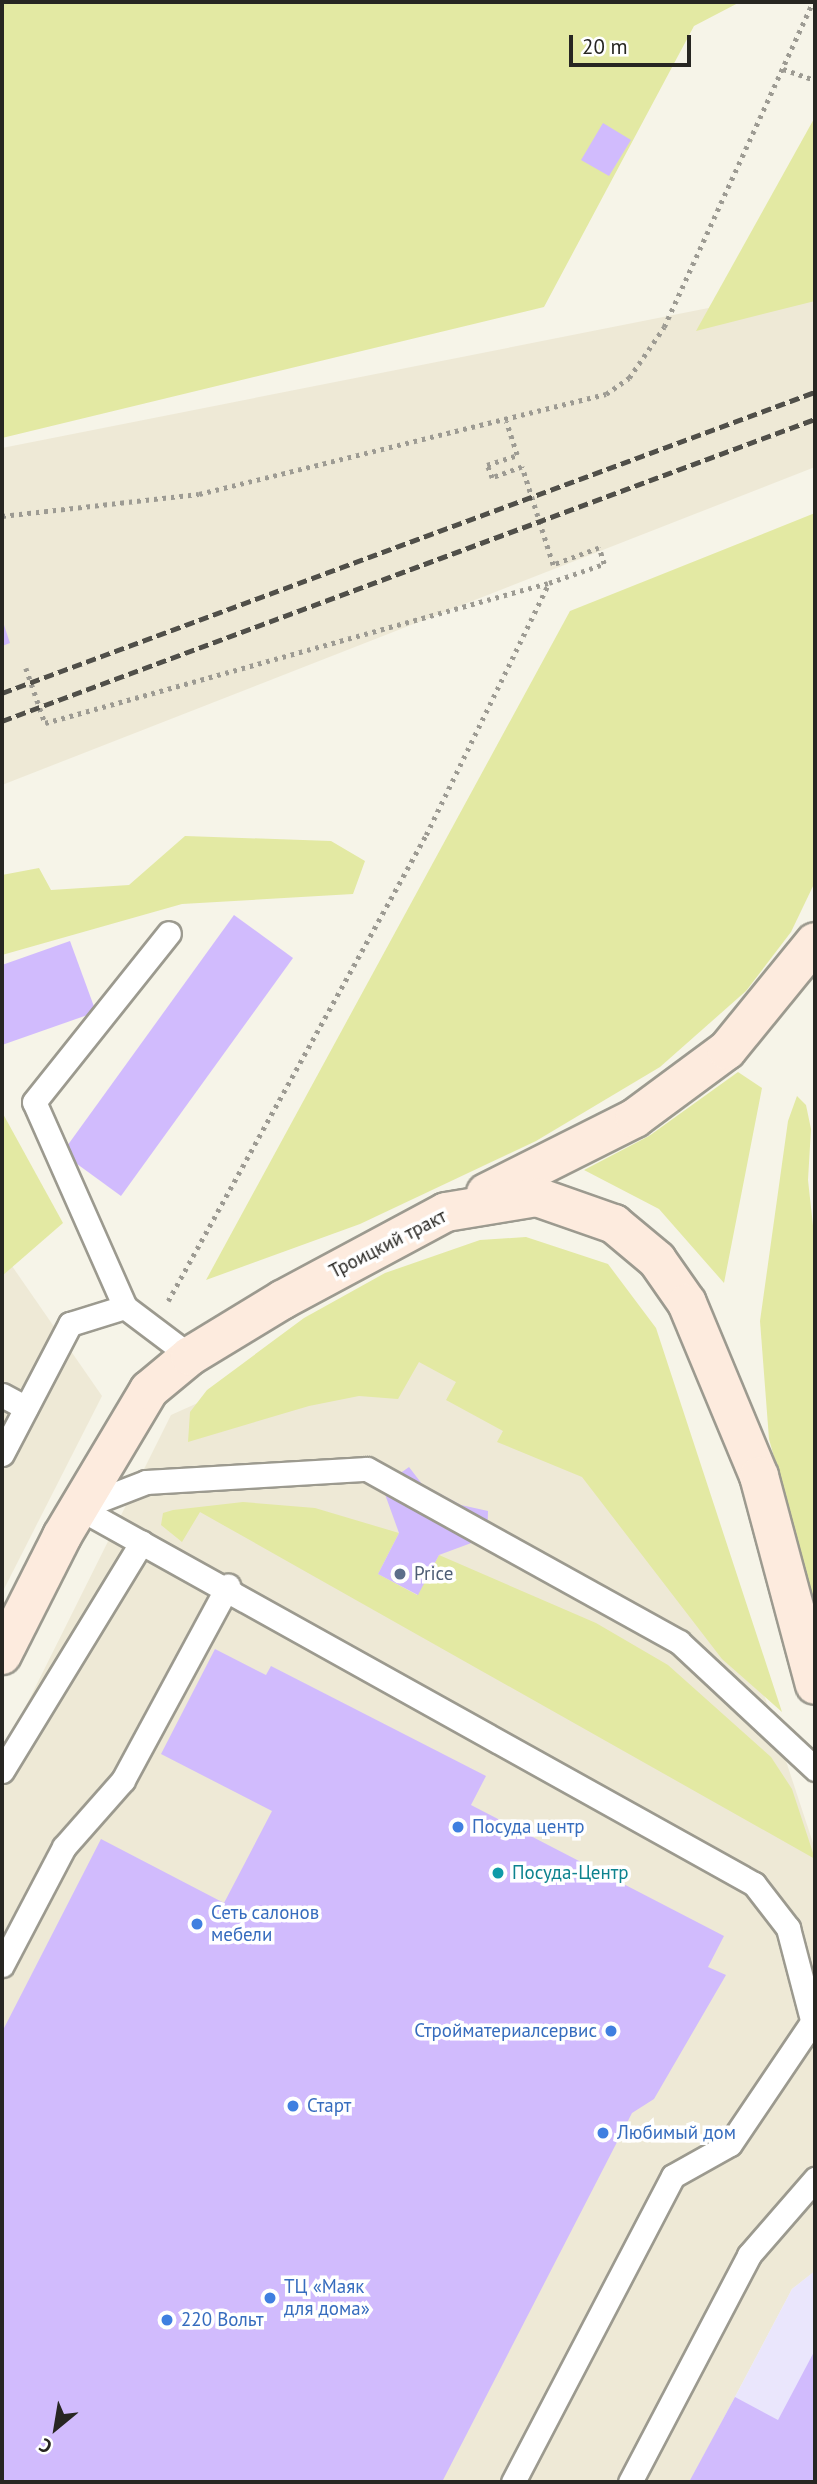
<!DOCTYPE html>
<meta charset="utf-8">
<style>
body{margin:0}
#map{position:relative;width:817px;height:2484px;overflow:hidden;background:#f6f4e8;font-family:"PT Sans",sans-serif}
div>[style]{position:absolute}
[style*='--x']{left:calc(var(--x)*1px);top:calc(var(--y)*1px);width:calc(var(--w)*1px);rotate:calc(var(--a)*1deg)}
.built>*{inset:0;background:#eee9d6}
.industrial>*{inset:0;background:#eae6fc}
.green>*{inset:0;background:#e3e9a3}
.building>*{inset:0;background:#d1bbfd}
.path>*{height:4.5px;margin-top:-2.25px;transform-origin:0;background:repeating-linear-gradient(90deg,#9d9b93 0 3.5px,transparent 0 8.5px)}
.roads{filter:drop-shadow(2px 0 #9c9a8f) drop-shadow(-2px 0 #9c9a8f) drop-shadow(0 2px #9c9a8f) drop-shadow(0 -2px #9c9a8f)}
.service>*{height:23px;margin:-11.5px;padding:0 11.5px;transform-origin:11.5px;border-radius:11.5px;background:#fff}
.secondary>*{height:38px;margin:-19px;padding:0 19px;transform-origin:19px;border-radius:19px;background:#fdebde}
.rail>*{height:5px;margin-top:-2.5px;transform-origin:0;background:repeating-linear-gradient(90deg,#504f49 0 10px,transparent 0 15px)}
.dots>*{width:19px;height:19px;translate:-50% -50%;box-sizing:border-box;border:4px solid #fff;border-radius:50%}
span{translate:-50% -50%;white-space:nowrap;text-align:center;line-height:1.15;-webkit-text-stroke:7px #fff;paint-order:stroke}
.street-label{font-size:19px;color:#272622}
.service-label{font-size:19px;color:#4e5e75}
.left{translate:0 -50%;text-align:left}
.shop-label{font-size:19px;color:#366cbe}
.right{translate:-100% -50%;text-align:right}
.culture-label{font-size:19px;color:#0d838f}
.frame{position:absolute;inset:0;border:4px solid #272622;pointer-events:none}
.north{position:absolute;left:21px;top:2393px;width:70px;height:70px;-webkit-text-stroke:5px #fff;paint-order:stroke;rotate:210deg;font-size:19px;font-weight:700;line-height:28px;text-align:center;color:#272622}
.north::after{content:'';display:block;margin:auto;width:24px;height:32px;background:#272622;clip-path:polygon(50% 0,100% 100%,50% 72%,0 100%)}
.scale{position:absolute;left:569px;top:35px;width:122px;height:32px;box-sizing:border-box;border:4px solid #272622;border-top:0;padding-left:9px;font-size:21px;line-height:24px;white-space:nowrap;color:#272622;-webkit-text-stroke:5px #fff;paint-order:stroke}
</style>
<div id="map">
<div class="built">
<i style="clip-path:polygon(815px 287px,815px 467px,2px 785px,2px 448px)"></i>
<i style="clip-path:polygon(12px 1266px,102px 1396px,2px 1593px,2px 1270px)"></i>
<i style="clip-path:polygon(409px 1308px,641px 1437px,758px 1676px,815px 1849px,815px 2271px,792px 2289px,690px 2482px,2px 2482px,2px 1754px,171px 1415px)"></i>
</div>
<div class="industrial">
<i style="clip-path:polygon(815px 2271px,815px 2482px,690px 2482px,792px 2289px)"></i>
</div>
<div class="green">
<i style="clip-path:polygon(2px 2px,740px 2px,694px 26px,544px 307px,2px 438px)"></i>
<i style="clip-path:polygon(815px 117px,815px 301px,696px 331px)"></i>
<i style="clip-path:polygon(815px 513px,815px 882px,791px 932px,746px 991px,660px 1067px,536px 1141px,360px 1224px,206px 1280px,570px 611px)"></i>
<i style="clip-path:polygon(185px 836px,331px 841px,365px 861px,353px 894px,182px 904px,2px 955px,2px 875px,39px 868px,51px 890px,129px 885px)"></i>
<i style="clip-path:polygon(738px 1072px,762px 1088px,724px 1283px,659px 1209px,584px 1170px,649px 1136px)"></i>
<i style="clip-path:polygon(797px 1096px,806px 1105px,811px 1129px,808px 1180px,815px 1244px,815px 1605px,769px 1439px,760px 1321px,788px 1121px)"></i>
<i style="clip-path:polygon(2px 1112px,63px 1223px,2px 1276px)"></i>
<i style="clip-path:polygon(526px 1237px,608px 1264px,656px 1328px,782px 1712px,722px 1659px,582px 1477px,497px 1442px,503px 1431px,446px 1400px,456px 1382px,419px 1362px,398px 1399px,359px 1396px,309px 1406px,188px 1442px,190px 1412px,207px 1390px,304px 1318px,385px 1273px,480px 1240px)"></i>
<i style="clip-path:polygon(243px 1502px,315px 1508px,399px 1533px,378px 1574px,417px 1595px,439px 1555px,596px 1623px,668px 1665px,771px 1757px,792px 1789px,815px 1859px,200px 1512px,182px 1542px,161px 1525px,163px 1513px,173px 1510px)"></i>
</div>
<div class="building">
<i style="clip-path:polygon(603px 123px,631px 140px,609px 176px,581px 160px)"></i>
<i style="clip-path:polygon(2px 619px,10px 643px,2px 646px)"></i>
<i style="clip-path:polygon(234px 915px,293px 958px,121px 1196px,62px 1153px)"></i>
<i style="clip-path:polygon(70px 941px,96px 1012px,2px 1045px,2px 965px)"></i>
<i style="clip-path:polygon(409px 1467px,422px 1484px,461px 1505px,488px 1511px,487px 1544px,474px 1542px,439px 1555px,418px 1595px,378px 1574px,399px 1533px,382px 1486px)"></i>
<i style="clip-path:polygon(215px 1649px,266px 1675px,271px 1666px,486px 1776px,471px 1805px,724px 1936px,708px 1967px,726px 1975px,654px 2099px,632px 2113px,442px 2482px,2px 2482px,2px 2032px,101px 1839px,224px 1903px,272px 1811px,161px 1754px)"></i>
<i style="clip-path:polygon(815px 2350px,815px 2482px,689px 2482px,735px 2397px,778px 2420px)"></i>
</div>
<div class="path">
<i style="--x:783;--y:69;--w:34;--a:19"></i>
<i style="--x:2;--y:516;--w:198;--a:-6.4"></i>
<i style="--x:199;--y:494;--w:419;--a:-13.8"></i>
<i style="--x:606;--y:394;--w:28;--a:-35"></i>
<i style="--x:629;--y:378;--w:62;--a:-55.5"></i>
<i style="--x:664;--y:327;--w:358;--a:-65.4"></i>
<i style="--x:26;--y:668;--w:58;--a:70.9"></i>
<i style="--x:45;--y:723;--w:522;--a:-15.55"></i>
<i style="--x:168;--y:1301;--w:533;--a:-61.03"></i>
<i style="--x:426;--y:835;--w:280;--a:-64"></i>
<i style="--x:549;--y:583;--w:58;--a:-19.1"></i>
<i style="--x:604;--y:564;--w:17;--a:-107"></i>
<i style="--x:599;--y:548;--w:49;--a:159.7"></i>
<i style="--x:553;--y:565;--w:103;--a:-107.6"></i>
<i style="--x:522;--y:467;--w:32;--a:160"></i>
<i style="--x:492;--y:478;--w:14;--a:-111"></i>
<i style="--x:487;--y:465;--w:32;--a:-18"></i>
<i style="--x:517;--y:455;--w:35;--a:-108"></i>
</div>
<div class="roads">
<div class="service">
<i style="--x:125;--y:1307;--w:224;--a:-113.9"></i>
<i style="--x:34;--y:1102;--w:216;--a:-51.4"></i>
<i style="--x:2;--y:1395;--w:27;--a:28"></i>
<i style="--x:2;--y:1454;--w:147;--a:-62.4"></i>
<i style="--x:70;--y:1324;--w:58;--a:-17.2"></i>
<i style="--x:125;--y:1307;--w:81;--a:37"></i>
<i style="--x:79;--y:1508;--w:773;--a:29.12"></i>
<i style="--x:754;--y:1884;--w:56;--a:52.3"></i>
<i style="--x:788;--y:1928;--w:106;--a:75.3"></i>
<i style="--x:79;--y:1508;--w:72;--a:-21.2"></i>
<i style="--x:146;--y:1482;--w:221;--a:-3.4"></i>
<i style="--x:367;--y:1469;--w:357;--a:29"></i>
<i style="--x:679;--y:1642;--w:186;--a:43"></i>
<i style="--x:2;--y:1771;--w:268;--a:-58.6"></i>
<i style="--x:2;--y:1965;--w:133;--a:-62.3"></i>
<i style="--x:64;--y:1847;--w:89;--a:-48.6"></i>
<i style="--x:123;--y:1780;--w:221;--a:-61.6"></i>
<i style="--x:513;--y:2482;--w:345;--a:-62.4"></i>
<i style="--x:673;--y:2176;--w:65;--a:-29.3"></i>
<i style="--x:730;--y:2144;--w:152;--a:-56"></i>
<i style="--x:630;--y:2482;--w:256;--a:-62.3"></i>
<i style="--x:749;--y:2255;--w:101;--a:-49"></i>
</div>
<div class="secondary">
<i style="--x:486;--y:1193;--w:167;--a:-26.7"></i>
<i style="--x:635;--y:1118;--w:114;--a:-36.5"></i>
<i style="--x:727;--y:1050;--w:139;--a:-50.8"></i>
<i style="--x:2;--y:1655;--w:133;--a:-63.2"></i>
<i style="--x:62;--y:1536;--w:170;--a:-59.2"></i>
<i style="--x:149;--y:1390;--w:53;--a:-39.7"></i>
<i style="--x:190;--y:1356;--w:108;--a:-31.3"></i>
<i style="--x:282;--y:1300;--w:186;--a:-28.2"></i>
<i style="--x:446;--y:1212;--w:92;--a:-9.4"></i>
<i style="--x:537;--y:1197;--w:82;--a:19.3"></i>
<i style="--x:614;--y:1224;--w:56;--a:39.9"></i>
<i style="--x:657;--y:1260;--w:52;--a:55.1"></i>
<i style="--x:687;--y:1303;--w:187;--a:67.4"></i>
<i style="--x:759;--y:1476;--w:216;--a:75"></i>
</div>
</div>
<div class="rail">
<i style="--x:2;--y:693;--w:867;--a:-20.32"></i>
<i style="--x:2;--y:721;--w:867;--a:-20.38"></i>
</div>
<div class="dots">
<i style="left:400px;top:1574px;background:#5c6f8a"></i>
<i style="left:458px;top:1827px;background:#3f7fe0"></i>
<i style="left:498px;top:1873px;background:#0f9aa8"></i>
<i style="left:197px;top:1924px;background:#3f7fe0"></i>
<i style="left:611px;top:2031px;background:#3f7fe0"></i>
<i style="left:293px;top:2106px;background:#3f7fe0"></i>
<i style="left:603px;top:2133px;background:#3f7fe0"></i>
<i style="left:270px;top:2298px;background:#3f7fe0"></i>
<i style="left:167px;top:2320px;background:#3f7fe0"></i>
</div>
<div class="street-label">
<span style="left:388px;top:1244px;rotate:-27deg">Троицкий тракт</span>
</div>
<div class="service-label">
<span class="left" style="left:414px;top:1574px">Price</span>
</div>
<div class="shop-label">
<span class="left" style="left:472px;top:1827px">Посуда центр</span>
<span class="left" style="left:211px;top:1924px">Сеть салонов<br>мебели</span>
<span class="right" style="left:597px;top:2031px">Стройматериалсервис</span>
<span class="left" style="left:307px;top:2106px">Старт</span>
<span class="left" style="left:617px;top:2133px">Любимый дом</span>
<span class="left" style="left:284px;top:2298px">ТЦ «Маяк<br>для дома»</span>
<span class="left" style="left:181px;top:2320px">220 Вольт</span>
</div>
<div class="culture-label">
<span class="left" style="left:512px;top:1873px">Посуда-Центр</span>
</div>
<div class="frame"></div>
<div class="north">С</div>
<div class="scale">20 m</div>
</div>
